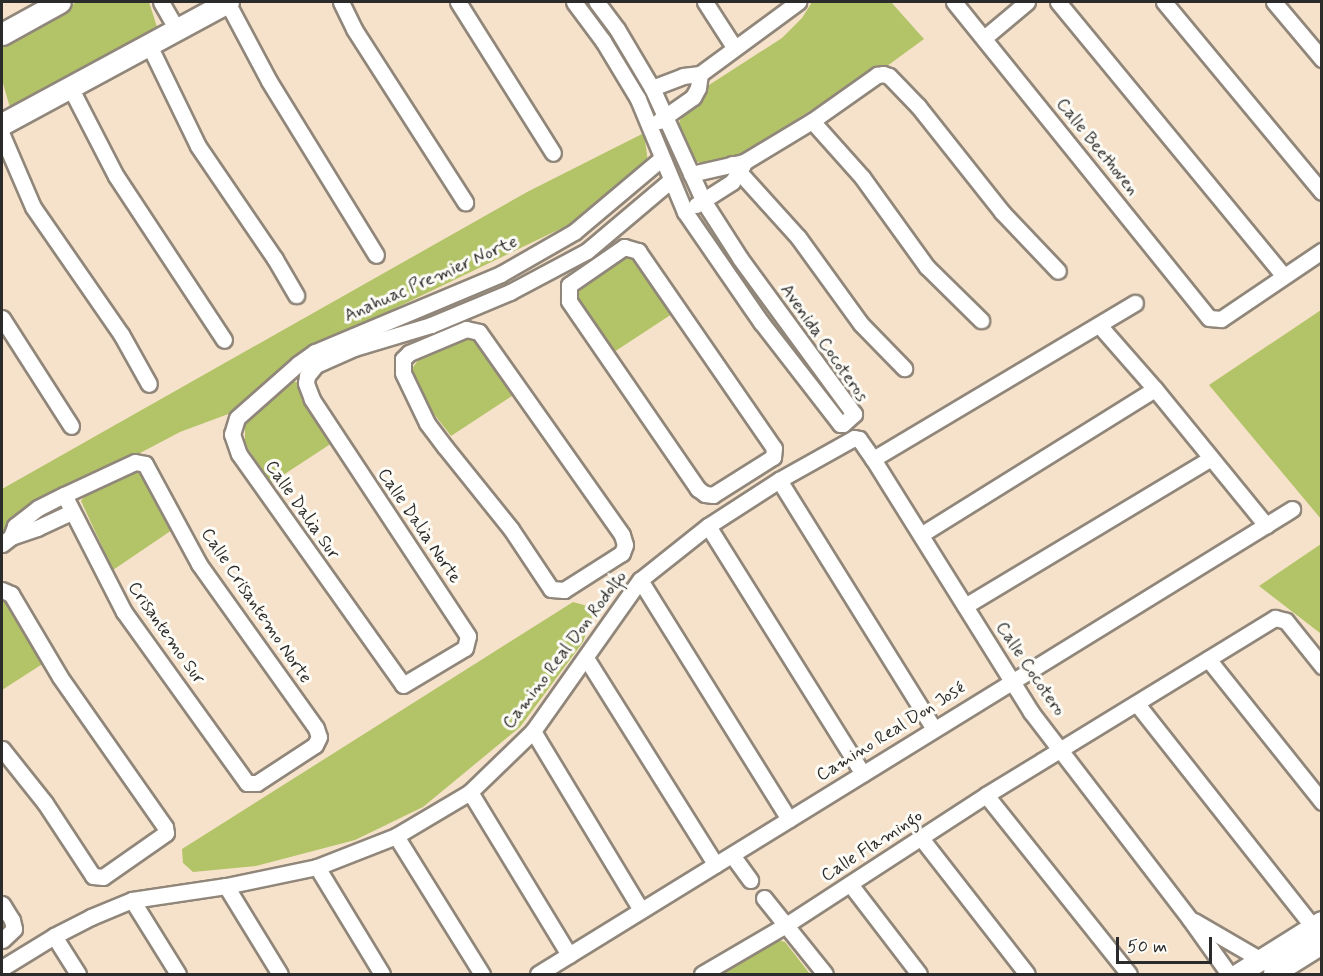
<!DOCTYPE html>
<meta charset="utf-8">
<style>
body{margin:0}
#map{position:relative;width:1323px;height:976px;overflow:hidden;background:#f6e2ca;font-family:Mynerve,sans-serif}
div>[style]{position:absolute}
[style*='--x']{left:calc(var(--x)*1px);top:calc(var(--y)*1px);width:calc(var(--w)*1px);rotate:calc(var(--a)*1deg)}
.green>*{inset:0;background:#b2c467}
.roads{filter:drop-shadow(2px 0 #90867a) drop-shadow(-2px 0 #90867a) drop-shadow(0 2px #90867a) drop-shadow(0 -2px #90867a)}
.minor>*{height:15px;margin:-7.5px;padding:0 7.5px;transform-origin:7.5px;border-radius:7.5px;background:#fff}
.tertiary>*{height:20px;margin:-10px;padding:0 10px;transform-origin:10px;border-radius:10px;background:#fff}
.secondary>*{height:21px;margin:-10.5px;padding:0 10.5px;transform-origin:10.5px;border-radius:10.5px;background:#fff}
span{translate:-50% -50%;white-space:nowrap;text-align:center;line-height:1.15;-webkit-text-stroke:6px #fdfcf7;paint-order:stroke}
.street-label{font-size:18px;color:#2b2b2b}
.frame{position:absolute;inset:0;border:3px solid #2b2b2b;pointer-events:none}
.scale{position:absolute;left:1116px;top:937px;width:96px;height:27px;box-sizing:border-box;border:3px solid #2b2b2b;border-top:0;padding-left:8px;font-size:18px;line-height:21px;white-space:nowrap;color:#2b2b2b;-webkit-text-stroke:4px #fdfcf7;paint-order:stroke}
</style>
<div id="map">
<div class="green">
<i style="clip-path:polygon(77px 2px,149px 2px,158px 30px,11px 111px,2px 80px,2px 45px)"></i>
<i style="clip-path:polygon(812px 2px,891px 2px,924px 39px,883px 69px,832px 97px,738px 156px,709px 165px,694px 161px,677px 127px,687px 106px,709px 85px,782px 38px,802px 18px)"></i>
<i style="clip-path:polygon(644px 133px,648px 162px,587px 216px,375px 318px,290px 364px,231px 413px,180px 432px,142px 452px,32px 512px,2px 534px,2px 489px,529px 191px)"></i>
<i style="clip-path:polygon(622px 256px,632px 256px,640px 265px,672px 314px,614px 352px,579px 304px,577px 293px,581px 285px)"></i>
<i style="clip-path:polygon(1321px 310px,1321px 519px,1209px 385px)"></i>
<i style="clip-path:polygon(467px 337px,475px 338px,482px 344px,512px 396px,451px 436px,434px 414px,410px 371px,420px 358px)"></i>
<i style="clip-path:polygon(291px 382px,299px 382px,332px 443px,271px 483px,245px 444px,245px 423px,266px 400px)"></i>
<i style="clip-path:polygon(133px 472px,142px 473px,172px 530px,113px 570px,81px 501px,86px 494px)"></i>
<i style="clip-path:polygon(1321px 544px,1322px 632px,1320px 633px,1259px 586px)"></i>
<i style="clip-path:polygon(6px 599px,44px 663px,2px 690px,2px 601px)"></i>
<i style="clip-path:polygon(573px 602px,595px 608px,583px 642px,520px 727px,423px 807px,355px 840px,256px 866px,193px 872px,183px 863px,182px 849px)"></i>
<i style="clip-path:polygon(778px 940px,785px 942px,810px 974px,722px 974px)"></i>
</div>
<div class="roads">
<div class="minor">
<i style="--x:161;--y:2;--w:32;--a:60"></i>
<i style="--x:227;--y:2;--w:89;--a:62"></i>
<i style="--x:269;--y:81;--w:204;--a:58.4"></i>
<i style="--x:341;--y:2;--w:30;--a:64"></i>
<i style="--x:354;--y:29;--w:206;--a:57.3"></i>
<i style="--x:458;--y:2;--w:178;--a:57.8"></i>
<i style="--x:574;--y:2;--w:49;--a:53.4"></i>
<i style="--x:603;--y:41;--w:68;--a:58.9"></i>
<i style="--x:638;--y:99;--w:122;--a:67.4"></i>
<i style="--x:685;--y:212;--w:134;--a:55.4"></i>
<i style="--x:761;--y:322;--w:129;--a:52.2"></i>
<i style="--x:840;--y:424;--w:3;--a:0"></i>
<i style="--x:843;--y:424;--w:15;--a:-42"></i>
<i style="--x:854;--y:414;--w:193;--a:-126.2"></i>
<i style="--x:740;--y:258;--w:67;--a:-122.7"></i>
<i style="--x:704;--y:202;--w:125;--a:-114.5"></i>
<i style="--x:652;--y:88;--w:69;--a:-120.7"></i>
<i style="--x:617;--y:29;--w:34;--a:-127"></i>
<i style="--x:705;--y:2;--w:54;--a:57.2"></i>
<i style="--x:954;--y:2;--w:406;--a:51.1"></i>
<i style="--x:1209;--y:318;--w:12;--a:5"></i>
<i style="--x:1221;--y:319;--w:122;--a:-34"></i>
<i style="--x:1058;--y:2;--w:355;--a:50.5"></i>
<i style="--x:1164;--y:2;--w:247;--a:50.3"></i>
<i style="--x:1274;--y:2;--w:75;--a:49.9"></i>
<i style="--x:984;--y:38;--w:56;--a:-39.9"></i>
<i style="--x:149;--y:45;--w:112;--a:64.1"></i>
<i style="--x:198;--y:146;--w:137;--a:55.7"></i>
<i style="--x:275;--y:259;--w:42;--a:59.7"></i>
<i style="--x:70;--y:87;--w:100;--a:62.7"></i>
<i style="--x:116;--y:176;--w:196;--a:56.6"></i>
<i style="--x:652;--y:88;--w:33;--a:-21"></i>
<i style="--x:683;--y:76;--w:17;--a:-7"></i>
<i style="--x:700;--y:74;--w:122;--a:-36.3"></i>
<i style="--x:659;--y:121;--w:42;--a:-35.2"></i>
<i style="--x:693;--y:97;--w:10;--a:-61"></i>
<i style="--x:698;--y:88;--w:14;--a:-82"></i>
<i style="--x:812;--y:121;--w:75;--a:48.2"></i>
<i style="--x:862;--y:177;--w:111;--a:54.2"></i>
<i style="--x:927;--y:267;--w:76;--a:44.5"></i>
<i style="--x:2;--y:135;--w:78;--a:66.7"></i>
<i style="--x:33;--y:207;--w:155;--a:55.3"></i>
<i style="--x:121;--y:334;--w:57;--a:60.8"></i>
<i style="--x:662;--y:158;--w:115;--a:139.9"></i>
<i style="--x:574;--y:232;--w:84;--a:150.1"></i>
<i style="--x:501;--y:274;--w:202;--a:157.2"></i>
<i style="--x:315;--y:352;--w:21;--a:145"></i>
<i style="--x:298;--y:364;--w:81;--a:138.5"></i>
<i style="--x:237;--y:418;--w:17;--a:107"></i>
<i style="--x:232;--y:434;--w:21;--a:71"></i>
<i style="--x:239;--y:454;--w:283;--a:54.6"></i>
<i style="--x:403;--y:685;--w:72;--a:-30.8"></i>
<i style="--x:465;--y:648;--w:12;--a:-76"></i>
<i style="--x:468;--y:636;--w:284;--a:-123.4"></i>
<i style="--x:312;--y:399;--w:17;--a:-111"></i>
<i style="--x:306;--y:383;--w:7;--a:-82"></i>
<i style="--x:307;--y:376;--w:14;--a:-51"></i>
<i style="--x:316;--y:365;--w:42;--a:-24.1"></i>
<i style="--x:354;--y:348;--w:80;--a:-16.6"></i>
<i style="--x:431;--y:325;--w:86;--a:-22.7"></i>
<i style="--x:510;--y:292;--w:87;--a:-28"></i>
<i style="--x:587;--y:251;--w:110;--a:-40.2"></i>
<i style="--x:732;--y:164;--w:98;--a:47.9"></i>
<i style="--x:798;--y:237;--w:107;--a:54.1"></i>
<i style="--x:861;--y:324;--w:62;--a:45.7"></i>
<i style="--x:691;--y:174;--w:54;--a:-12.8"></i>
<i style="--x:744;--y:162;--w:79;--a:-31.1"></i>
<i style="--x:812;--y:121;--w:80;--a:-35.3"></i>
<i style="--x:877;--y:75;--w:6;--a:-9"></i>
<i style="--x:883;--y:74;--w:6;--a:18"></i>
<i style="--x:889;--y:76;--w:42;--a:46"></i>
<i style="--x:918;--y:106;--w:135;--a:51.6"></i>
<i style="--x:1002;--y:212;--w:81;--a:46.5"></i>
<i style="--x:696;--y:205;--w:43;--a:-32.6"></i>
<i style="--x:732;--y:182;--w:20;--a:-57"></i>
<i style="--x:624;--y:247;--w:15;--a:16"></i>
<i style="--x:638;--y:251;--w:239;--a:55.4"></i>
<i style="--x:774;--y:448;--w:9;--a:96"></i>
<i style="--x:773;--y:457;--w:71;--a:147.7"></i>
<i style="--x:713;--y:495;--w:8;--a:-173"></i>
<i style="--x:705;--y:494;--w:9;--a:-144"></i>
<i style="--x:698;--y:489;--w:228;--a:-124.5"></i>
<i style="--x:569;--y:301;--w:16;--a:-90"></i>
<i style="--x:569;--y:285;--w:67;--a:-34.6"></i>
<i style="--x:2;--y:318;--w:128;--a:57.4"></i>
<i style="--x:1099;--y:325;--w:85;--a:48.8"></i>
<i style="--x:1155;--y:389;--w:176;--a:50.8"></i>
<i style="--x:466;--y:329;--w:13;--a:13"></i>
<i style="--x:479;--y:332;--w:248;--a:54.8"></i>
<i style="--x:622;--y:535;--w:10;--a:73"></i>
<i style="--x:625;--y:545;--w:9;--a:111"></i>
<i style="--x:622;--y:553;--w:69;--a:147.5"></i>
<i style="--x:564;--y:590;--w:13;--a:-176"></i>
<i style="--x:551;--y:589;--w:72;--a:-123.7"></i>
<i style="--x:511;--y:529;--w:105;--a:-128.8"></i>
<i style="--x:445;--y:447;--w:30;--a:-127"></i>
<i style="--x:427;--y:423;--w:55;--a:-115.6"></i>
<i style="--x:403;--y:373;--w:14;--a:-90"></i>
<i style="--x:403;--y:359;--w:8;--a:-45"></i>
<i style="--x:409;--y:353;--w:62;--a:-22.8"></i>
<i style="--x:873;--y:459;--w:305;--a:-30.8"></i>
<i style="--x:779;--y:480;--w:293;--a:58.1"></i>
<i style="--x:708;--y:526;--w:292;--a:58"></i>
<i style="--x:922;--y:534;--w:274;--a:-31.9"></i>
<i style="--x:11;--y:537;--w:12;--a:-70"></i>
<i style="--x:15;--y:526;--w:29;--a:-38"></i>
<i style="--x:38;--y:508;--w:29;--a:-27"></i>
<i style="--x:64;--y:495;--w:78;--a:-24.9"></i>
<i style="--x:135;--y:462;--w:10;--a:11"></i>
<i style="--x:145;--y:464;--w:114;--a:61.6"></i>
<i style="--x:199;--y:564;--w:201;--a:54.5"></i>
<i style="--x:316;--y:728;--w:9;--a:72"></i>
<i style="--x:319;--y:737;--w:9;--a:117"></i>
<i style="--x:315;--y:745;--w:69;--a:146.8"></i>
<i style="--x:257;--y:783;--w:10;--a:180"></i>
<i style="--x:247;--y:783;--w:211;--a:-125.7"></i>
<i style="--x:124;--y:612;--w:131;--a:-117.1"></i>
<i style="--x:2;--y:544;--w:11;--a:-38"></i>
<i style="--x:11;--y:537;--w:28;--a:-19"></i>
<i style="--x:37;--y:528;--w:38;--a:-25"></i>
<i style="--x:640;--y:580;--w:282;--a:58.1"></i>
<i style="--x:2;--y:590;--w:10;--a:24"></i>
<i style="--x:11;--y:594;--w:96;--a:59.4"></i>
<i style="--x:60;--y:677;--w:183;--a:55"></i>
<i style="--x:165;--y:827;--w:6;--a:81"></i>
<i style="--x:166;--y:833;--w:77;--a:145.1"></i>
<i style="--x:103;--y:877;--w:10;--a:-174"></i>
<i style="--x:93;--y:876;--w:87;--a:-123.3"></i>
<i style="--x:45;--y:803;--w:69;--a:-128.5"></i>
<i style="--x:965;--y:606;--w:287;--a:-31"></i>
<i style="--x:586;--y:658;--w:244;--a:57.9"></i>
<i style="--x:1208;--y:659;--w:183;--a:51.4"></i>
<i style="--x:1137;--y:704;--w:284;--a:51.7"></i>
<i style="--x:533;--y:731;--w:209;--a:58.9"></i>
<i style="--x:470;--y:792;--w:191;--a:58.7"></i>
<i style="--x:986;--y:795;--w:229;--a:51.4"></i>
<i style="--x:396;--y:836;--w:163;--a:58.1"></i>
<i style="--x:921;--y:838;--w:172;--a:52.1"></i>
<i style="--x:732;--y:855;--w:31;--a:54"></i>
<i style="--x:317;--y:867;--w:125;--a:58.7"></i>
<i style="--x:850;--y:884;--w:113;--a:52.5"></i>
<i style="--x:226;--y:886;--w:103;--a:58.5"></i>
<i style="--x:764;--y:898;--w:97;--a:51.2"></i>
<i style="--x:132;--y:900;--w:87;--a:58.1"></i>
<i style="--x:2;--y:904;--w:19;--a:58"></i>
<i style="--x:12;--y:920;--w:9;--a:77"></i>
<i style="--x:14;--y:929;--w:16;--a:137"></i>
<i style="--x:1194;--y:921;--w:88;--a:30.1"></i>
<i style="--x:54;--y:936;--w:45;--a:57.7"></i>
<i style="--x:2;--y:968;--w:61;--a:-31.6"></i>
<i style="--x:54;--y:936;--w:42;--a:-27.2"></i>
<i style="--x:91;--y:917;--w:44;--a:-22.5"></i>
<i style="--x:132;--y:900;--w:95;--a:-8.5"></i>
<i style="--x:226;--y:886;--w:93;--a:-11.8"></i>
<i style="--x:317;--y:867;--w:85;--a:-21.4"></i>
<i style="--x:396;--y:836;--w:86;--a:-30.7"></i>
<i style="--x:470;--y:792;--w:88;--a:-44.1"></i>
<i style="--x:533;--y:731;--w:185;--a:-54.7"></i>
<i style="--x:640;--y:580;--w:87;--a:-38.5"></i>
<i style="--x:708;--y:526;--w:85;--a:-32.9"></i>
<i style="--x:779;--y:480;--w:86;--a:-29.2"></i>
<i style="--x:854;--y:438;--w:5;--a:11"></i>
<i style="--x:859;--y:439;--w:24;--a:55"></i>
<i style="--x:873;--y:459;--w:298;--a:58"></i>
<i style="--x:1031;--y:712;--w:260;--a:52.5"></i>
<i style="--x:1189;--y:918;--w:69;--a:54.5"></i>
<i style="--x:538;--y:974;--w:886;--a:-31.66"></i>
<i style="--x:702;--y:974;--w:97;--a:-30.3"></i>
<i style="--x:786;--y:925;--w:239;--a:-33"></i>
<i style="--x:986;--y:795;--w:339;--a:-31.5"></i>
<i style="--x:1275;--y:618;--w:11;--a:15"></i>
<i style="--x:1286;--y:621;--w:58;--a:51.3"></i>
</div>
<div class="tertiary">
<i style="--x:1239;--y:974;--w:98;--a:-32.1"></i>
<i style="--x:1274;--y:974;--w:57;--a:-32"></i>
</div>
<div class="secondary">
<i style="--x:2;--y:34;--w:66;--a:-28.9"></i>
<i style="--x:2;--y:124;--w:257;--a:-28.4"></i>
</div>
</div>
<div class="street-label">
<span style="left:1097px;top:147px;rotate:51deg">Calle Beethoven</span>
<span style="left:431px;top:279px;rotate:-24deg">Anahuac Premier Norte</span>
<span style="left:824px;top:343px;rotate:55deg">Avenida Cocoteros</span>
<span style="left:302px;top:510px;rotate:55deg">Calle Dalia Sur</span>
<span style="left:419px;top:526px;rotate:56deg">Calle Dalia Norte</span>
<span style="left:256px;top:606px;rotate:56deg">Calle Crisantemo Norte</span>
<span style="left:166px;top:633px;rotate:55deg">Crisantemo Sur</span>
<span style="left:565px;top:650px;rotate:-53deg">Camino Real Don Rodolfo</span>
<span style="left:1030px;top:669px;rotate:56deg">Calle Cocotero</span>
<span style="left:891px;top:732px;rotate:-32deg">Camino Real Don José</span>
<span style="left:872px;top:846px;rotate:-33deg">Calle Flamingo</span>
</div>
<div class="frame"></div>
<div class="scale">50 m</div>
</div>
